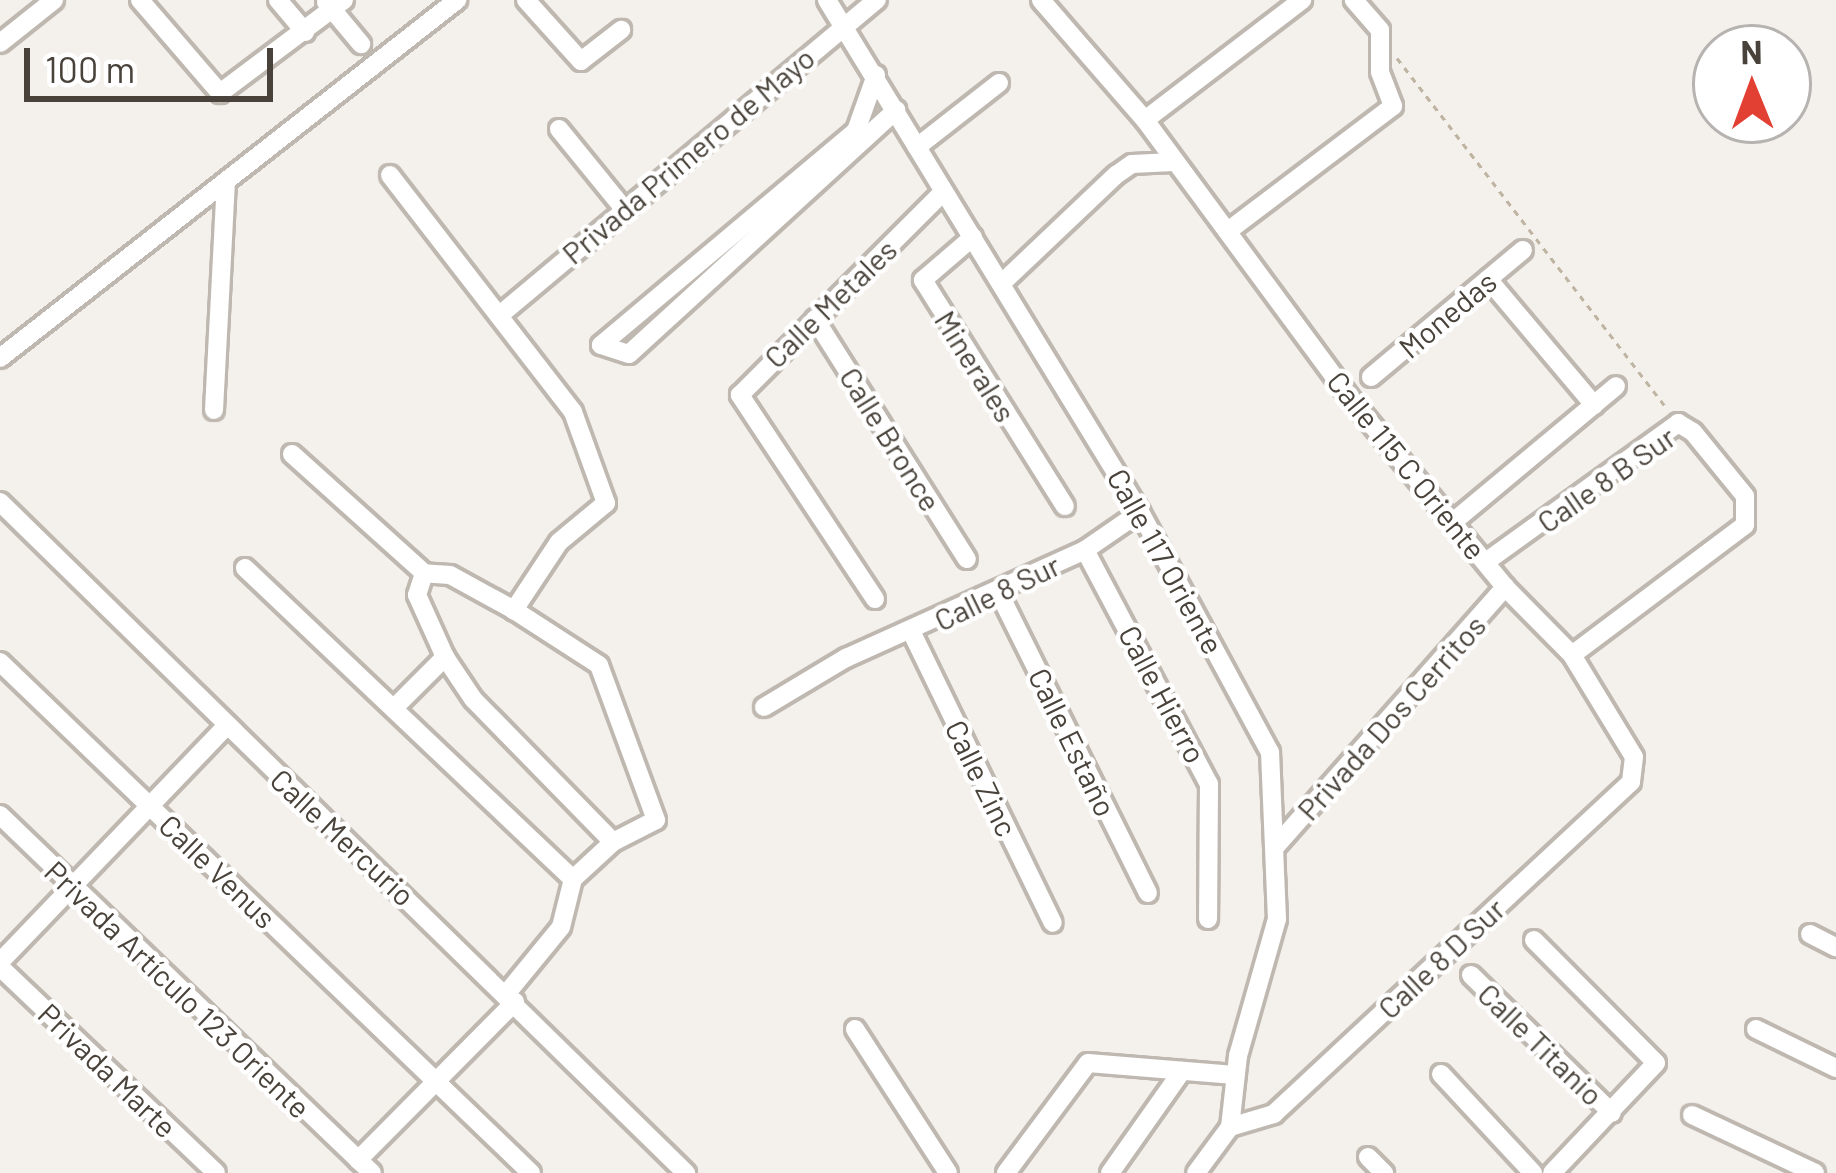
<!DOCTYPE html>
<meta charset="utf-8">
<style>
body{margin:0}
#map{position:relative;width:1836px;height:1173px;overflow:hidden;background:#f4f1ec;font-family:Barlow,sans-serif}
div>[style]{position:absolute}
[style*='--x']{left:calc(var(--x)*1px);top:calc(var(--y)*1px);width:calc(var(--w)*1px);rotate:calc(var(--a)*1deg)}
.path>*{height:3px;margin-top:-1.5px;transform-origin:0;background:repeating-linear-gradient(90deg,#bfb3a2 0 6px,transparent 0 12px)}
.roads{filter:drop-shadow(3px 0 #bfb8b0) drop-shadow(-3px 0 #bfb8b0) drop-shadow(0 3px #bfb8b0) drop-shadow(0 -3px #bfb8b0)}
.minor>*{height:18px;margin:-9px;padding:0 9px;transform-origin:9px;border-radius:9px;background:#fff}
span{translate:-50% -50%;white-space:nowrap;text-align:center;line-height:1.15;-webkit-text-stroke:9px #fff;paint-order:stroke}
.street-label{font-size:30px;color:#48423a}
.north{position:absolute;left:1692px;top:24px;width:120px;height:120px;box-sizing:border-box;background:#fff;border:3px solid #b6b3b0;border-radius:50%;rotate:359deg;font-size:33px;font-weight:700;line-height:48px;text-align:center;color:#48423a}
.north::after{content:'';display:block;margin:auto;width:42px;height:54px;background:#e34034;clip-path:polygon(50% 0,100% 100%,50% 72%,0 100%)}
.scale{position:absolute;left:24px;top:48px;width:249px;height:54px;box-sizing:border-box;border:6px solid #48423a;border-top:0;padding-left:15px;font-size:36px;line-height:42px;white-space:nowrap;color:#48423a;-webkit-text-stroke:9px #fff;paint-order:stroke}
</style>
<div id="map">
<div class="path">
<i style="--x:1397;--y:58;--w:441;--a:52.4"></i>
</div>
<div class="roads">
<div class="minor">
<i style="--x:140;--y:0;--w:123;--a:49.3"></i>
<i style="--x:220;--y:93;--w:155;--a:-36.9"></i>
<i style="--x:278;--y:0;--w:42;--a:49.8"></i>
<i style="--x:526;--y:0;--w:82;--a:48"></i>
<i style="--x:581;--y:61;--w:51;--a:-37.8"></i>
<i style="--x:827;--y:0;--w:600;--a:58.56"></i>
<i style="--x:1140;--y:512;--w:273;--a:61.6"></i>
<i style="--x:1270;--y:752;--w:167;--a:87.6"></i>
<i style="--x:1277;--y:919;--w:142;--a:105.9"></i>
<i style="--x:1238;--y:1056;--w:71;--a:96.4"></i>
<i style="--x:1230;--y:1127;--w:57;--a:126.5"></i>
<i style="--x:1041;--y:0;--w:159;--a:49.1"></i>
<i style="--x:1145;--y:120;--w:344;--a:53.6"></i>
<i style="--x:1349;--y:397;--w:246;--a:50.6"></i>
<i style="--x:1505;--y:587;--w:95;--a:45.4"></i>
<i style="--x:1572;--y:655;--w:119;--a:58.7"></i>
<i style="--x:1634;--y:757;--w:25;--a:97"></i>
<i style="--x:1631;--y:782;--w:488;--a:137.1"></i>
<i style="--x:1274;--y:1114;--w:46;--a:163.5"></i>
<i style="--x:326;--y:2;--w:55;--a:50.2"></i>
<i style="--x:0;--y:43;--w:69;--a:-38.5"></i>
<i style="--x:876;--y:75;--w:59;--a:109.7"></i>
<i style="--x:856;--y:131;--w:333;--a:140"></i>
<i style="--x:601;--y:345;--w:29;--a:18"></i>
<i style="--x:629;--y:354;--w:362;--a:-42.4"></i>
<i style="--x:1145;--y:120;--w:198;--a:-37.4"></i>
<i style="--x:559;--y:129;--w:103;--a:50.9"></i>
<i style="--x:917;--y:147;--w:104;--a:-38"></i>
<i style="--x:390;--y:175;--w:299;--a:52.3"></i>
<i style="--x:573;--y:412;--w:97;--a:70.1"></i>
<i style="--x:606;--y:503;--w:61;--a:140.3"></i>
<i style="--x:559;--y:542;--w:82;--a:123.5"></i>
<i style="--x:514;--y:610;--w:73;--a:-151.3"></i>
<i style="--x:450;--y:575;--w:26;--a:-176"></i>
<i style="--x:1228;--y:231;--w:207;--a:-37.1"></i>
<i style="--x:1393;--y:106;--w:36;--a:-111"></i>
<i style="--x:1380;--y:72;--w:42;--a:-90"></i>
<i style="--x:1380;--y:30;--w:40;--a:-131"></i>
<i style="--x:973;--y:237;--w:66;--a:139.3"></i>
<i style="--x:923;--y:280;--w:267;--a:57.9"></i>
<i style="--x:1488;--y:279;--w:165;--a:49.9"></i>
<i style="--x:1002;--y:283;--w:157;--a:-43.5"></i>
<i style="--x:1116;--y:175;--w:19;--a:-35"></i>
<i style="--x:1132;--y:164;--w:41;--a:-2.8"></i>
<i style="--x:501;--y:314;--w:490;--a:-39.9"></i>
<i style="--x:815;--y:319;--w:284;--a:57.7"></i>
<i style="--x:0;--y:358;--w:581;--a:-38.07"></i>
<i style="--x:1371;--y:377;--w:198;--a:-39.9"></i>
<i style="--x:214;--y:410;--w:229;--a:-87"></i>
<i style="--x:292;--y:454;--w:178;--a:42"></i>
<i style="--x:0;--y:502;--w:960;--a:44.37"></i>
<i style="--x:1453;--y:522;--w:212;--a:-39.8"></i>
<i style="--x:1085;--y:550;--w:265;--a:62.1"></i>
<i style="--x:1209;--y:784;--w:135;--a:90.4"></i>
<i style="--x:1487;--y:561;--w:236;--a:-35.8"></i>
<i style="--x:1678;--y:423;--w:17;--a:31"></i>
<i style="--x:1693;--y:432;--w:82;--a:50.9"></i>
<i style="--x:1745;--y:496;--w:29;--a:90"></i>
<i style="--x:1745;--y:525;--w:216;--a:143.1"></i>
<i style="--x:245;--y:568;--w:452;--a:43.5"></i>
<i style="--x:998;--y:591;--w:337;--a:63.6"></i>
<i style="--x:875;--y:599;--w:245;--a:-123.5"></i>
<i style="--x:740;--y:395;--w:287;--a:-45"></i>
<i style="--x:912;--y:633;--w:322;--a:64.1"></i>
<i style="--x:445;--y:657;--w:50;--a:56.3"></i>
<i style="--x:473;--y:699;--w:200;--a:45.6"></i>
<i style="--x:0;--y:662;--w:737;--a:43.9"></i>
<i style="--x:395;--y:707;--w:71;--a:-45"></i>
<i style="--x:445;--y:657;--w:68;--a:-114.3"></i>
<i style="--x:417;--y:595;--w:23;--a:-72"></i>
<i style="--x:764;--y:707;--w:96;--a:-30.9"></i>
<i style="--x:846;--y:658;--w:262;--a:-24.3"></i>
<i style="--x:1085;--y:550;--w:67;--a:-34.6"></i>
<i style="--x:0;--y:815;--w:516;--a:43.9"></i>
<i style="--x:1276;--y:846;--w:346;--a:-48.5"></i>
<i style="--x:1810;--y:934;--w:29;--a:27"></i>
<i style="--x:1534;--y:940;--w:173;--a:45.2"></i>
<i style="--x:1656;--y:1063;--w:151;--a:133.4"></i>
<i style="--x:0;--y:962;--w:325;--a:-46.2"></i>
<i style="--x:0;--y:967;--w:298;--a:43.6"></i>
<i style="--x:1471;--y:975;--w:197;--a:44.4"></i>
<i style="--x:507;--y:993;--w:85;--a:-50.7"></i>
<i style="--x:561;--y:927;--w:49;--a:-76"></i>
<i style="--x:573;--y:879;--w:54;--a:-42.8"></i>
<i style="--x:613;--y:842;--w:48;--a:-27.1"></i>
<i style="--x:656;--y:820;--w:165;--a:-110.2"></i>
<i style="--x:599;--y:665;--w:101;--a:-147.1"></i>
<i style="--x:855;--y:1029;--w:171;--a:57.1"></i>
<i style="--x:1756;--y:1029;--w:89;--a:26"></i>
<i style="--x:1441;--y:1074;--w:135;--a:47.1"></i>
<i style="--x:1692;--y:1115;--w:136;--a:25.2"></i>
<i style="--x:1368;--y:1157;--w:23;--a:45"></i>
<i style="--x:358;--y:1160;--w:223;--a:-45.2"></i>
<i style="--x:1006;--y:1173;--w:137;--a:-53.3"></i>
<i style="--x:1088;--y:1063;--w:147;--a:4.7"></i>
<i style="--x:1110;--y:1173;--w:125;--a:-54.8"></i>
</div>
</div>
<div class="street-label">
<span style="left:688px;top:155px;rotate:-40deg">Privada Primero de Mayo</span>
<span style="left:830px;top:303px;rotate:-44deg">Calle Metales</span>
<span style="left:1447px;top:314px;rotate:-40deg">Monedas</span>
<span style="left:976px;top:366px;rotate:58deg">Minerales</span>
<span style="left:891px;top:439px;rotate:58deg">Calle Bronce</span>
<span style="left:1407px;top:465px;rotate:51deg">Calle 115 C Oriente</span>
<span style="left:1606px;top:479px;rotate:-35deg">Calle 8 B Sur</span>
<span style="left:1166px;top:561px;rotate:61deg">Calle 117 Oriente</span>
<span style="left:997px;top:592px;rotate:-26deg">Calle 8 Sur</span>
<span style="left:1163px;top:694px;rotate:62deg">Calle Hierro</span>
<span style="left:1391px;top:717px;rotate:-48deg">Privada Dos Cerritos</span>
<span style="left:1073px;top:742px;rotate:64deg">Calle Estaño</span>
<span style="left:982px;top:778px;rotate:64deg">Calle Zinc</span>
<span style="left:343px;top:837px;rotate:43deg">Calle Mercurio</span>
<span style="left:218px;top:871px;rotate:44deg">Calle Venus</span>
<span style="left:1441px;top:958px;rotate:-43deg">Calle 8 D Sur</span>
<span style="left:178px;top:989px;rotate:44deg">Privada Artículo 123 Oriente</span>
<span style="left:1541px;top:1044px;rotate:44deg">Calle Titanio</span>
<span style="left:108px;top:1070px;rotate:44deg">Privada Marte</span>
</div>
<div class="north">N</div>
<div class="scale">100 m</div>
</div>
